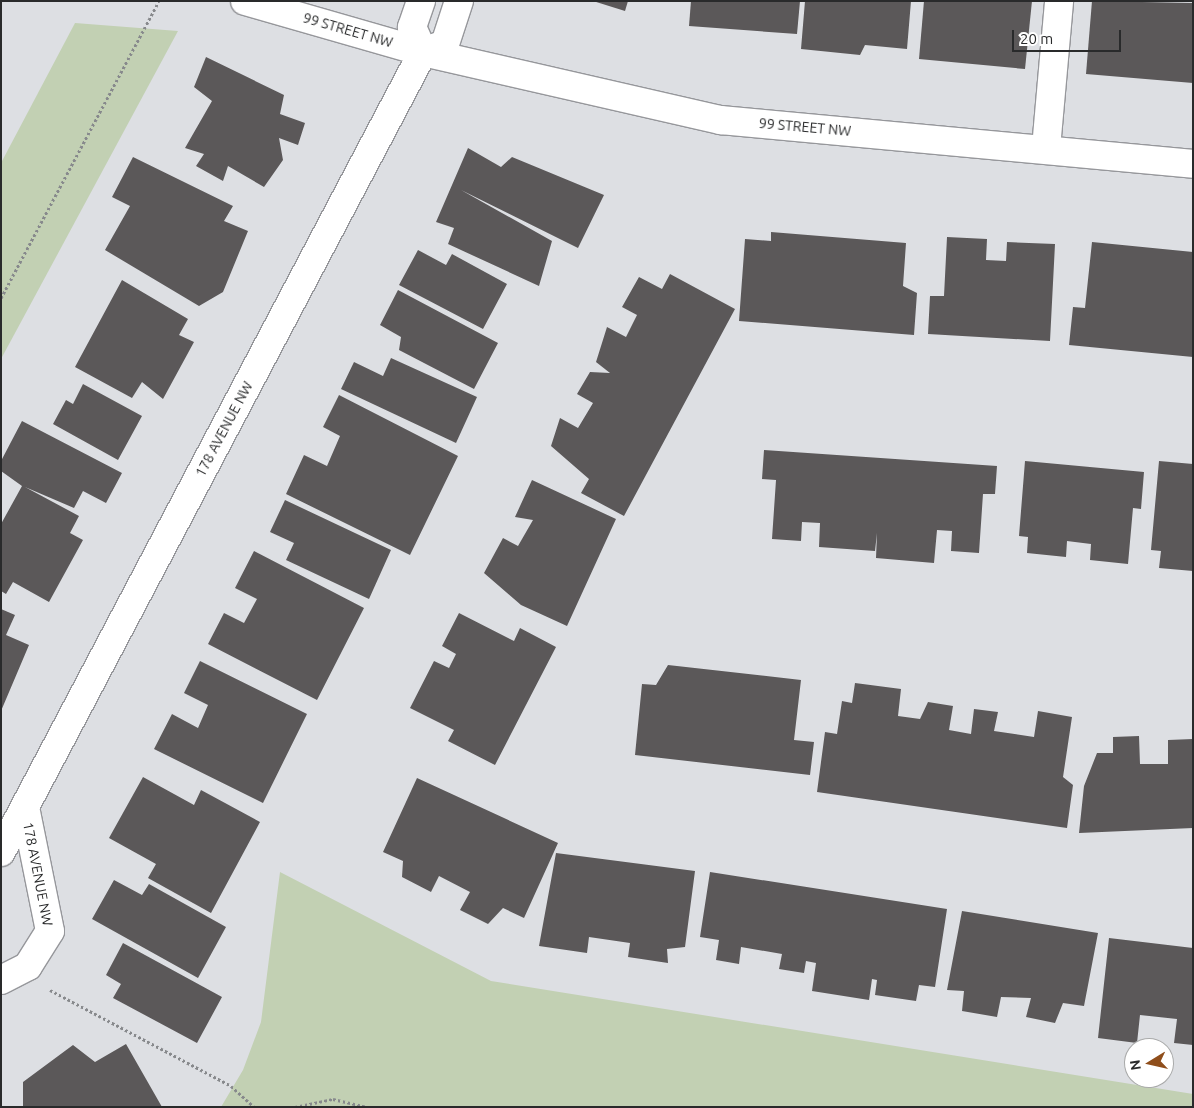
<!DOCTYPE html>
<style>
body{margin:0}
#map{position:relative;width:1194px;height:1108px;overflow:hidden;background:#dddfe3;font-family:Ubuntu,sans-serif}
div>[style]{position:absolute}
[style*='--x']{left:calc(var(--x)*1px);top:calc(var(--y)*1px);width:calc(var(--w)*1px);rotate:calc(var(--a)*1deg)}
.green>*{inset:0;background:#c2d0b3}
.building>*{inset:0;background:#5b5859}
.path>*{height:3px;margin-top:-1.5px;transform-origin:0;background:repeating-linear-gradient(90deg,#87898c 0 2.5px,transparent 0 5px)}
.roads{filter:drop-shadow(1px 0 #96979b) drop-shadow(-1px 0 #96979b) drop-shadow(0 1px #96979b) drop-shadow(0 -1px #96979b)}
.minor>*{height:28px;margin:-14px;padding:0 14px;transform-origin:14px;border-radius:14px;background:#fff}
span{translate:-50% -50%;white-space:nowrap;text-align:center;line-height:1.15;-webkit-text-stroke:5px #fff;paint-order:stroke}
.street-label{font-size:14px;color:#292a2b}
.frame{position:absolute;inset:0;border:2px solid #292a2b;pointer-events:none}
.north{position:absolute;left:1124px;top:1038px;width:50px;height:50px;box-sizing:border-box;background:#fff;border:1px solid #a9aaaa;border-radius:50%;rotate:261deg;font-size:14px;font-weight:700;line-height:20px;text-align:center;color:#292a2b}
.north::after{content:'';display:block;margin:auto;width:18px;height:22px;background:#8f4e1b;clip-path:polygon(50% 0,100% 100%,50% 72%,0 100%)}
.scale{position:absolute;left:1012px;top:30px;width:109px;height:22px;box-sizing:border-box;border:2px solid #292a2b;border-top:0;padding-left:6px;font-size:15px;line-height:18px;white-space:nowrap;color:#292a2b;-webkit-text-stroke:4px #fff;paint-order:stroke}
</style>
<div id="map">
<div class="green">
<i style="clip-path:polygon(75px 23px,178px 31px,1px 359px,1px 163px)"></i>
<i style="clip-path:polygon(280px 872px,491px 981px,1193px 1094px,1193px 1107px,221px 1107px,243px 1070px,261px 1022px)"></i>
</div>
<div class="building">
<i style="clip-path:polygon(593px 1px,628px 1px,625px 11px)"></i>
<i style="clip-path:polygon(691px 1px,800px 1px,797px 34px,689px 26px)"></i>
<i style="clip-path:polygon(805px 1px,911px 1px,907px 49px,865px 45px,860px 55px,801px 49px)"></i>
<i style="clip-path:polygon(924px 1px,1032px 1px,1025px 69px,919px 59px)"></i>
<i style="clip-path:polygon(1092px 1px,1193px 3px,1193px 83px,1086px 74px)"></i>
<i style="clip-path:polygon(206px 57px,284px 95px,280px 114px,305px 123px,298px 145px,279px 138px,283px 160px,264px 187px,228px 166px,223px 181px,196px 166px,204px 154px,185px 148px,212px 101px,194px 87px)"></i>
<i style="clip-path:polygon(468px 148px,501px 167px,512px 157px,604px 195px,578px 248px,461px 190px,552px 241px,539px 286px,448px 244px,454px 228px,436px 222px)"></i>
<i style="clip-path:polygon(133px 157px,233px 206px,224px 221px,248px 231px,223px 292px,199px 306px,105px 250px,130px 206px,112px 197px)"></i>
<i style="clip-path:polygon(771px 232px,906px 243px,903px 286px,917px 293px,914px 335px,739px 321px,745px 239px,771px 241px)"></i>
<i style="clip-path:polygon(947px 237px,987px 239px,986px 260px,1006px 261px,1007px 242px,1055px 244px,1050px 341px,928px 334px,930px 296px,944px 296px)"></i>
<i style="clip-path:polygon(1092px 242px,1193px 252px,1193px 357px,1069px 345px,1073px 307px,1085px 308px)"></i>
<i style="clip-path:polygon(418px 250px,446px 265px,452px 254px,507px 284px,483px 329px,399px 285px)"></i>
<i style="clip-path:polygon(670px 274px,735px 309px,624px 516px,581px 493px,589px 479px,551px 446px,560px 418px,578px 428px,593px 403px,577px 394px,590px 372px,610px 373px,596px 362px,607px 327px,626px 337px,637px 315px,622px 307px,639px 277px,662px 289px)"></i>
<i style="clip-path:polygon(122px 280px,188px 319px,179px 335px,194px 342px,163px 399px,142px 382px,132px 398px,75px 367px)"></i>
<i style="clip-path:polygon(398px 290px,498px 343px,474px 389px,399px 350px,401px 337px,380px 325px)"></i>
<i style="clip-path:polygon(391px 358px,477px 397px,456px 443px,341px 389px,354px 362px,383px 376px)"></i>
<i style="clip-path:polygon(83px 384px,142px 416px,118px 460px,53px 424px,66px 400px,73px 404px)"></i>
<i style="clip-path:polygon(339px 395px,458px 456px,410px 555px,286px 494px,304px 455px,327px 466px,340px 436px,323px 427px)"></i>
<i style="clip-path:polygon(22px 421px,122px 473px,106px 503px,83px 491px,74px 508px,25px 487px,79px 516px,70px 533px,83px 540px,49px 602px,13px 582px,6px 594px,1px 591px,1px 524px,22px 486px,1px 471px,1px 461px)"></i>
<i style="clip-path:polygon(764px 450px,997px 466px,995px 494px,983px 494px,979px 553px,951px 551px,952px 531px,937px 530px,934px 563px,876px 558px,877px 533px,875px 551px,819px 547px,820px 523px,802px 522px,801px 541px,772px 539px,776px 480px,762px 479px)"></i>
<i style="clip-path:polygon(1025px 461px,1144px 472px,1141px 509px,1133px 508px,1128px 564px,1090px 560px,1091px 544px,1067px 541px,1066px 557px,1027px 553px,1028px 537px,1019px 536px)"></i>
<i style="clip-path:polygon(1159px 461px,1193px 464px,1193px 571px,1159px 568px,1161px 551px,1151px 550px)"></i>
<i style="clip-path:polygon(532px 480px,616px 519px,567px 626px,521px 605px,484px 573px,503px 538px,518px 546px,533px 520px,515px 517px)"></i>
<i style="clip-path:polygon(285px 500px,391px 550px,369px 599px,286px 560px,294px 543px,270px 532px)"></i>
<i style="clip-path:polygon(254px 551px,364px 608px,317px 700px,208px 644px,224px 613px,244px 623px,257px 599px,235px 588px)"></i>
<i style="clip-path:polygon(1px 609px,15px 615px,6px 635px,29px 645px,1px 711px)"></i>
<i style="clip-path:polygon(459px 613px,514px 641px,520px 628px,556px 647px,495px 765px,448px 741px,454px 730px,410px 708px,434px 661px,449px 668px,456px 654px,442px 646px)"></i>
<i style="clip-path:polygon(200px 661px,307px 714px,263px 803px,154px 749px,172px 714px,198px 728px,208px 705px,184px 693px)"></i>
<i style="clip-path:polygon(668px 665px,801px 680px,794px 740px,814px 742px,810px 775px,635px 755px,642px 684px,656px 685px)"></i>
<i style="clip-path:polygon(855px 683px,901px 689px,898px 716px,920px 719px,928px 702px,953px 706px,949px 730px,971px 734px,974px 709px,998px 712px,994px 731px,1034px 737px,1038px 711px,1072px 717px,1063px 777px,1073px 785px,1067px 828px,817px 792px,825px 732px,837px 734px,842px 701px,852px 703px)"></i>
<i style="clip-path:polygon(1139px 736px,1140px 764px,1168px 764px,1168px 740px,1193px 739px,1193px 828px,1079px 833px,1084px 786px,1097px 753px,1113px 753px,1113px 737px)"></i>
<i style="clip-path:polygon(143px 777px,194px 805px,201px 790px,260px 822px,211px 913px,148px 878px,156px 864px,109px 838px)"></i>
<i style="clip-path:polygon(417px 778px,558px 843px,524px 918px,503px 908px,488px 924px,460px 910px,470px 892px,439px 876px,431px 892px,402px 877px,403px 861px,383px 852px)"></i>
<i style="clip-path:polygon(556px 853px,695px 871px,685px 947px,667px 949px,668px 963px,628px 957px,630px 943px,589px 937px,587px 953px,539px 946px)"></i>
<i style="clip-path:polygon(710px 872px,947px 909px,935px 987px,919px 985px,916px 1001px,875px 995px,877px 980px,872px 979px,869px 1000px,812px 991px,816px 963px,806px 961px,804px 973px,779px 969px,782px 954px,741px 947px,739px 964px,716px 960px,719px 940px,700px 937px)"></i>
<i style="clip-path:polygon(114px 880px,142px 895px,149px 884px,226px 927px,198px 978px,92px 919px)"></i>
<i style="clip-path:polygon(962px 911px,1098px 933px,1084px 1006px,1063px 1003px,1055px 1023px,1026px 1017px,1031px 998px,1001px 997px,997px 1017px,962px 1011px,964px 991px,947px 990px)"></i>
<i style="clip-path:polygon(1109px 938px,1193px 948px,1193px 1045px,1174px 1043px,1177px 1019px,1140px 1015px,1137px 1043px,1098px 1038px)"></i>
<i style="clip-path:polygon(123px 943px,222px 997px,197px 1043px,113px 998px,121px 984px,106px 975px)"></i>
<i style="clip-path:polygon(126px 1044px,162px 1107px,23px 1107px,23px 1082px,73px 1045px,95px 1062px)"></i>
</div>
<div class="path">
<i style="--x:1;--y:298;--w:336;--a:-62"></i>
<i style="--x:50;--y:990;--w:205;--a:27.9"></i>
<i style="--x:231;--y:1086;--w:31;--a:42"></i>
<i style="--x:295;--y:1107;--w:39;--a:-12"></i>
<i style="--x:333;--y:1099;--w:36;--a:13"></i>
</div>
<div class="roads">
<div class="minor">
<i style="--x:245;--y:1;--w:185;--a:16"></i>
<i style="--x:423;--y:52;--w:306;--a:12.9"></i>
<i style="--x:721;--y:120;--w:474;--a:5.3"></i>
<i style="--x:421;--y:1;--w:28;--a:109"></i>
<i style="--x:412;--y:27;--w:27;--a:66"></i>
<i style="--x:423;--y:52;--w:23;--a:-20"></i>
<i style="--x:445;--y:44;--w:45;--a:-72"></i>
<i style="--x:1046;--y:148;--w:148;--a:-84.9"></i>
<i style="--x:1;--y:852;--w:904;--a:-62.19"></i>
<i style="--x:1;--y:980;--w:30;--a:-27"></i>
<i style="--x:28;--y:966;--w:41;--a:-57.8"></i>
<i style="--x:50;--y:931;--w:126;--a:-101.4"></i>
</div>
</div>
<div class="street-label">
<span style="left:348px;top:30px;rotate:16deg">99 STREET NW</span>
<span style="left:805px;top:127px;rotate:5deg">99 STREET NW</span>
<span style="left:224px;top:429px;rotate:-62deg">178 AVENUE NW</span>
<span style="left:38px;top:874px;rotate:79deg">178 AVENUE NW</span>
</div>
<div class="frame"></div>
<div class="north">N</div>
<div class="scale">20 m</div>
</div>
